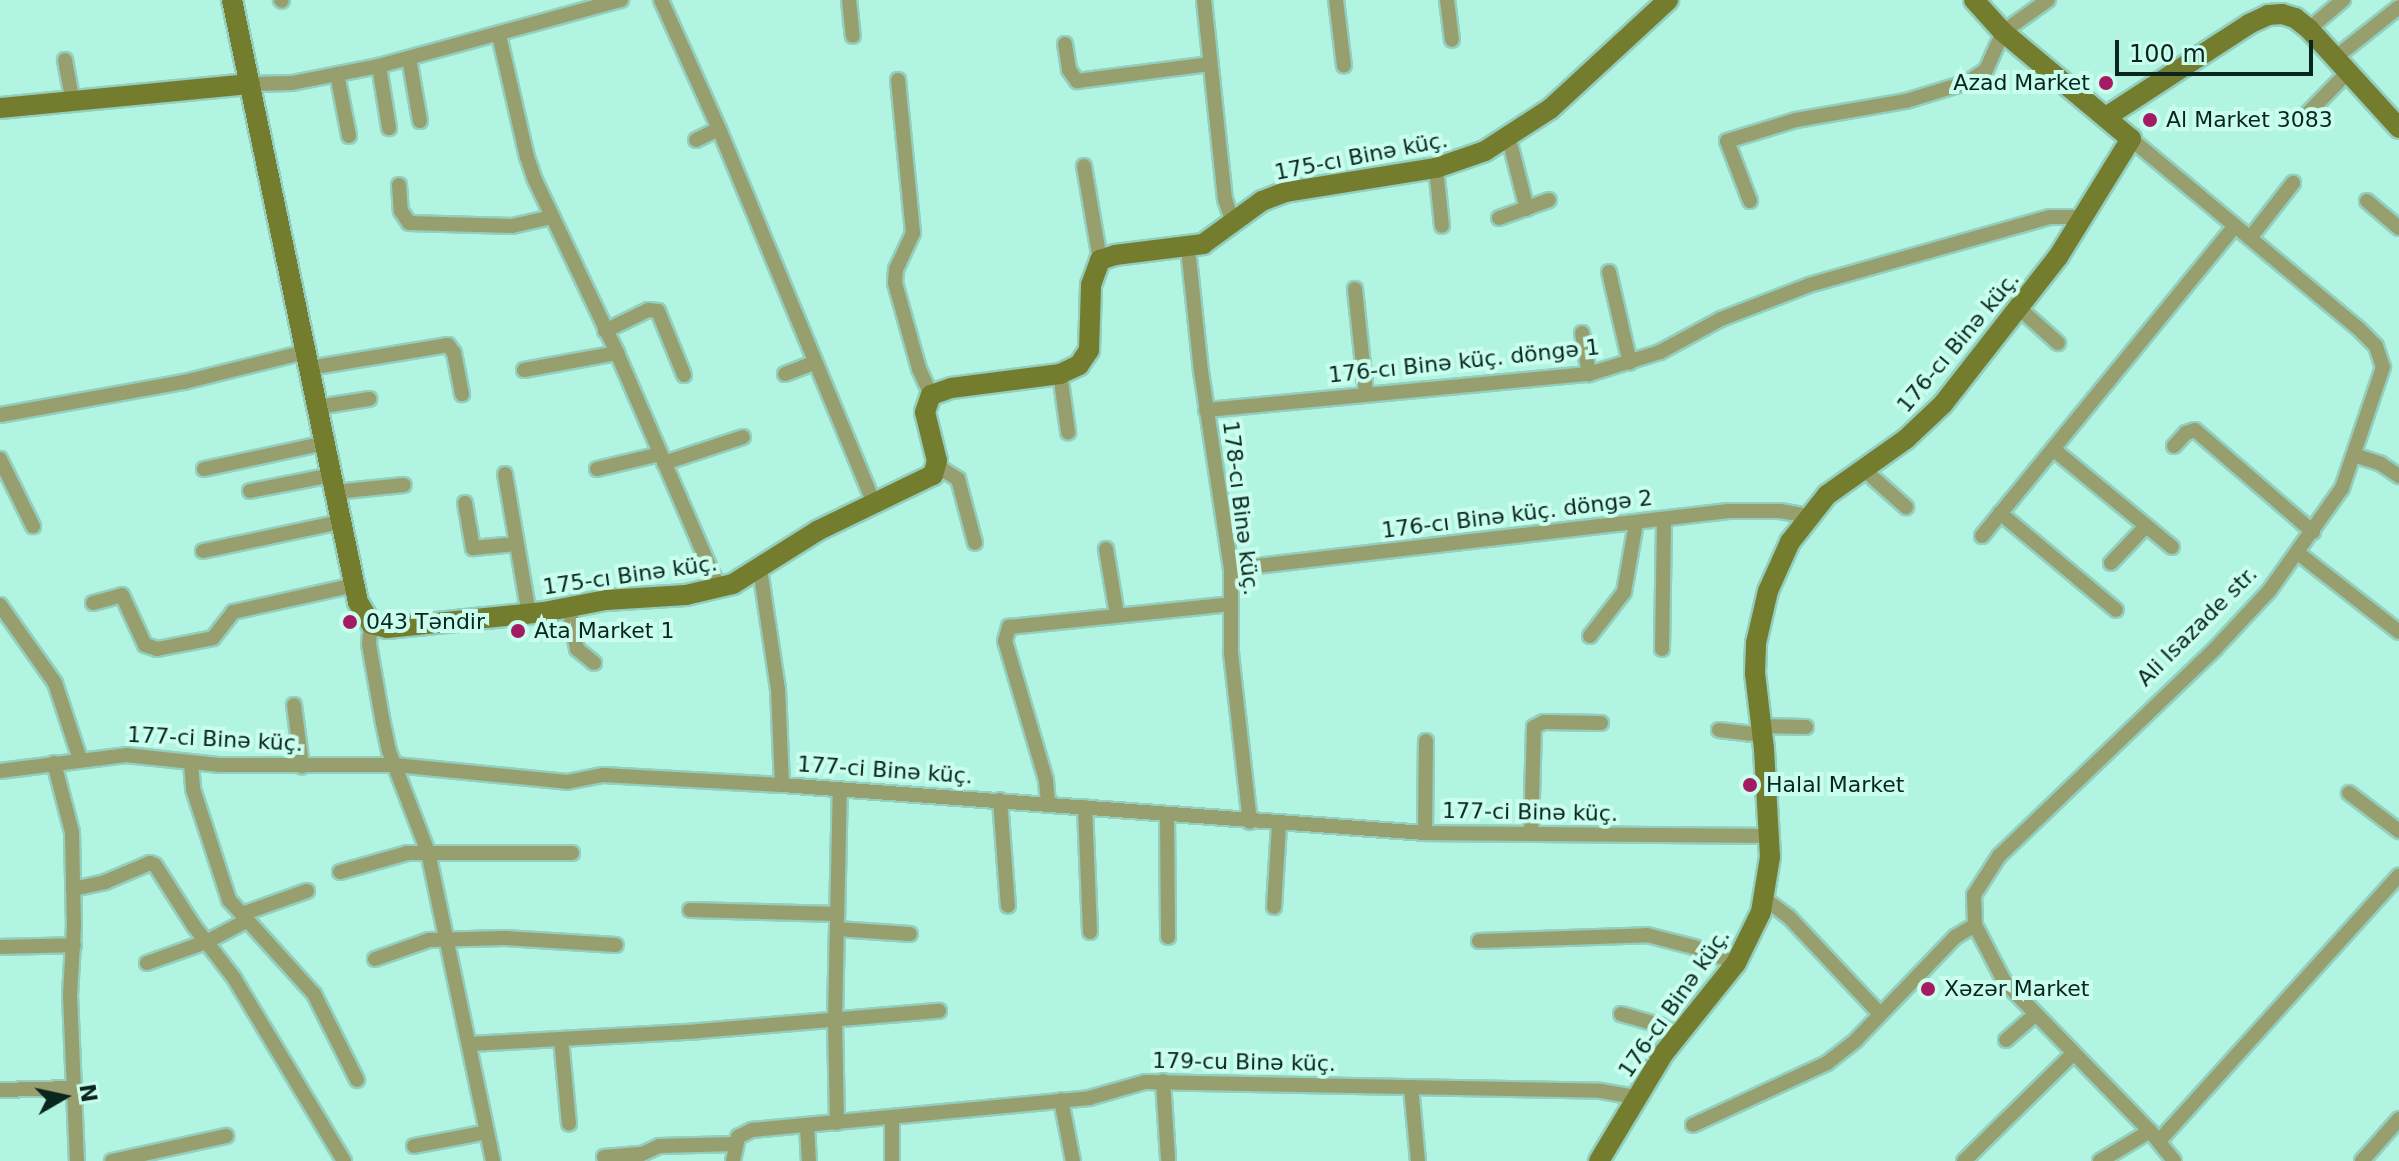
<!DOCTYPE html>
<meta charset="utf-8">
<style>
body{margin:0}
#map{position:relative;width:2399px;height:1161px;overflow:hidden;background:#b1f4e1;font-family:"DejaVu Sans",sans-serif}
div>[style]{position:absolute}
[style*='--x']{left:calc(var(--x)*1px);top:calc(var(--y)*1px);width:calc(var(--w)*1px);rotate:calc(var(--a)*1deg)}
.roads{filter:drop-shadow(2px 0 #93cfbe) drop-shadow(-2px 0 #93cfbe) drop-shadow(0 2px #93cfbe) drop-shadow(0 -2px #93cfbe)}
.street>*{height:14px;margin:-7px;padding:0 7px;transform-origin:7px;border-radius:7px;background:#989f6e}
.secondary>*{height:20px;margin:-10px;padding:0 10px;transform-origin:10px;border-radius:10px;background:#747d2e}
.dots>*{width:22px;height:22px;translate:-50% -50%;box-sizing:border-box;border:4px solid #c9feee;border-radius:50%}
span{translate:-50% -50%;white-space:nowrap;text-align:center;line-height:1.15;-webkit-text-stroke:8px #c9feee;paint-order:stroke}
.poi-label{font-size:22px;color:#09251e}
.right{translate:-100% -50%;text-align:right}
.left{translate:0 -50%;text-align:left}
.street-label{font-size:22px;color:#09251e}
.north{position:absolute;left:24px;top:1057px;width:80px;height:80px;-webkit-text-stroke:6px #c9feee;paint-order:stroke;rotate:81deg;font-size:22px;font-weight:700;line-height:32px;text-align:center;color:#09251e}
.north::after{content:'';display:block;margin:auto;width:28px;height:36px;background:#09251e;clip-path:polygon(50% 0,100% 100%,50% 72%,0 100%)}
.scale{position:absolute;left:2115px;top:40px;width:198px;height:36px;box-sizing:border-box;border:4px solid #09251e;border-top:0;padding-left:10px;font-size:24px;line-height:28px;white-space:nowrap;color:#09251e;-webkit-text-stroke:6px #c9feee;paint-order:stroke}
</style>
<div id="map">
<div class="roads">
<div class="street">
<i style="--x:281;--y:0;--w:1;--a:45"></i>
<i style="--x:661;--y:0;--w:141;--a:65.8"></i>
<i style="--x:719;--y:129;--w:406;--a:67.5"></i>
<i style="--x:849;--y:0;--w:36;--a:84"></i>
<i style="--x:1204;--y:0;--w:200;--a:84"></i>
<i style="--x:1225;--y:199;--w:25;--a:72"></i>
<i style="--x:1336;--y:0;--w:66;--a:83.1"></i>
<i style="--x:1447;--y:0;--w:40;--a:82.9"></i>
<i style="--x:2309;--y:29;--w:45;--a:-40.5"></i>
<i style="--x:499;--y:35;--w:125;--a:77.1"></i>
<i style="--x:527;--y:157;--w:24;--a:71"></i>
<i style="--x:535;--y:180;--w:191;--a:64.6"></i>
<i style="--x:617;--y:353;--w:257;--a:66.6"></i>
<i style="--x:1065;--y:44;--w:26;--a:81"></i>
<i style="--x:1069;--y:70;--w:14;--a:54"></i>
<i style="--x:1077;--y:81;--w:133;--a:-7.3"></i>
<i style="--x:2336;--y:57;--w:80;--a:-38.4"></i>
<i style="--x:409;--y:58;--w:64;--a:80.1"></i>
<i style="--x:65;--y:60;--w:44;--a:79.5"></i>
<i style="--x:379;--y:66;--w:63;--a:80.8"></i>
<i style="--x:337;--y:74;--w:63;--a:79"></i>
<i style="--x:898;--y:80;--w:154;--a:84.4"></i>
<i style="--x:913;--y:233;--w:40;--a:115"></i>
<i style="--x:896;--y:269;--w:14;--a:94"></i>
<i style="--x:895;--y:283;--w:89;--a:74.4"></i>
<i style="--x:919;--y:369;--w:29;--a:65"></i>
<i style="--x:250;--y:84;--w:42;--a:-1.4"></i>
<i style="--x:292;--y:83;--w:89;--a:-11.1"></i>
<i style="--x:379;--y:66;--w:251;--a:-15.3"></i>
<i style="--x:2308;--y:113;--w:57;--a:-45.7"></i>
<i style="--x:1509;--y:139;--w:72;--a:75.6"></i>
<i style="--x:2131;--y:139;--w:295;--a:39.8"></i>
<i style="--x:2358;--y:328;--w:25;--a:45"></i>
<i style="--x:2376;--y:346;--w:22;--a:72"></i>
<i style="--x:2383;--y:367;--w:128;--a:108.7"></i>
<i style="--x:2342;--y:488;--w:126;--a:125.3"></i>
<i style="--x:2269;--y:591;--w:79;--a:133"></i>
<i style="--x:2215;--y:649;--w:299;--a:136.2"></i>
<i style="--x:1999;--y:856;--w:46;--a:122.7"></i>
<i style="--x:1974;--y:895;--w:30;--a:88"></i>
<i style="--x:1975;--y:925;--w:63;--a:62.6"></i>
<i style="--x:2004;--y:981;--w:209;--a:45.8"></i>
<i style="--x:2150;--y:1131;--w:38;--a:51"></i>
<i style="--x:696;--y:140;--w:25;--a:-26"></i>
<i style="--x:1084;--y:166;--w:95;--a:80.3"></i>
<i style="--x:1436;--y:168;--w:58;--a:84.1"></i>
<i style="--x:399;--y:185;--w:26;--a:86"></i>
<i style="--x:401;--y:211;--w:14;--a:56"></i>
<i style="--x:409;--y:223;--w:103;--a:1.7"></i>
<i style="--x:512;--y:226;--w:41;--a:-12.7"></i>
<i style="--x:1750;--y:201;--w:64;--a:-111"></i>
<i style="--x:1727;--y:141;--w:72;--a:-16.9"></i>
<i style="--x:1796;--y:120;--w:112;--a:-9.8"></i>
<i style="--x:1906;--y:101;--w:65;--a:-17"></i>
<i style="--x:1968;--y:82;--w:22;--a:-34"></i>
<i style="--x:1986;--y:70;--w:42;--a:-65.9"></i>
<i style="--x:2003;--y:32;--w:55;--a:-35.4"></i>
<i style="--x:2367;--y:201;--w:42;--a:40.2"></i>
<i style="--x:1499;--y:218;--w:53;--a:-19.8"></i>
<i style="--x:2250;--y:238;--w:70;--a:-52"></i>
<i style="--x:1188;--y:248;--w:124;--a:84"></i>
<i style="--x:1201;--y:371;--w:200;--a:81.4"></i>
<i style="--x:1231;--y:569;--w:84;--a:90"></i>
<i style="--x:1231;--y:653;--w:170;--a:83.6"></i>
<i style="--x:1609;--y:272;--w:93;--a:77"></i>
<i style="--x:1355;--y:289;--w:106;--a:84"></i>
<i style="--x:2020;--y:309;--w:51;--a:41.8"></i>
<i style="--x:605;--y:331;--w:48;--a:-26"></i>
<i style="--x:648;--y:310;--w:10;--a:6"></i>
<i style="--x:658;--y:311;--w:69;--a:67.9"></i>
<i style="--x:1582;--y:333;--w:42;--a:80.3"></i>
<i style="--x:309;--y:368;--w:141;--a:-9.4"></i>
<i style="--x:448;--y:345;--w:10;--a:53"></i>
<i style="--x:454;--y:353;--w:42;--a:79"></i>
<i style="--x:524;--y:370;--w:95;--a:-10.4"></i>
<i style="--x:785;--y:374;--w:31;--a:-21"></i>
<i style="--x:1060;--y:374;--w:59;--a:82.1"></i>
<i style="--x:318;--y:407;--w:52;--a:-8.9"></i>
<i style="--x:1206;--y:410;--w:385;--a:-5.4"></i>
<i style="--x:1589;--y:374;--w:74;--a:-17.2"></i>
<i style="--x:1660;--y:352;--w:69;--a:-28.4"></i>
<i style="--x:1721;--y:319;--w:94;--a:-21.1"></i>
<i style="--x:1809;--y:285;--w:250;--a:-15.8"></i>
<i style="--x:2050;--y:217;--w:33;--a:0"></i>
<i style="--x:0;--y:415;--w:187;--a:-10.2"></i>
<i style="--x:184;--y:382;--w:125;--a:-13.9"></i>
<i style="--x:2174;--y:446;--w:18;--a:-47"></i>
<i style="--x:2186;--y:433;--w:9;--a:-18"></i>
<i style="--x:2195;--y:430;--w:156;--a:40.8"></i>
<i style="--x:2053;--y:449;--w:154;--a:39.5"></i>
<i style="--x:2354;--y:455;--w:28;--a:18"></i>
<i style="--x:2381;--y:464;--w:22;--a:34"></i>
<i style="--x:0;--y:459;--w:75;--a:63.8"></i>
<i style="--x:664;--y:463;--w:83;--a:-18.2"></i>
<i style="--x:937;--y:466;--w:25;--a:32"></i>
<i style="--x:958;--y:479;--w:66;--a:75.1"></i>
<i style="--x:1862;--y:468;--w:59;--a:41.6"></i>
<i style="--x:204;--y:469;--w:124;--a:-12.1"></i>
<i style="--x:597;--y:469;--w:65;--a:-13.4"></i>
<i style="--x:505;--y:474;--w:142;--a:80.3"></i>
<i style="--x:250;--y:491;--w:84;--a:-11"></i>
<i style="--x:335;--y:492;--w:69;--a:-5.8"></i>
<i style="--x:465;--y:503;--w:46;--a:79.9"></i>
<i style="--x:473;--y:548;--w:43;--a:-5.3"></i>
<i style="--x:2000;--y:513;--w:151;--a:39.9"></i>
<i style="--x:1982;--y:536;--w:400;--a:-50.8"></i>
<i style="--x:1106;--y:549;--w:67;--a:80.5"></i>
<i style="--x:203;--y:551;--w:141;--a:-11.9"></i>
<i style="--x:2298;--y:553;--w:128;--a:38"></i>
<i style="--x:2111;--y:563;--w:51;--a:-46.6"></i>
<i style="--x:760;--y:569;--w:121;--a:81.5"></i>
<i style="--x:778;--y:689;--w:96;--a:87.6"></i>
<i style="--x:1231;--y:569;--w:501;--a:-6.64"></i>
<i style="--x:1729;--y:511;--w:51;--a:0"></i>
<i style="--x:1780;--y:511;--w:27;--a:10"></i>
<i style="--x:93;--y:603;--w:30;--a:-15"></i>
<i style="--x:122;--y:595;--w:55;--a:65.3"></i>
<i style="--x:145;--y:645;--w:13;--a:18"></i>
<i style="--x:157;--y:649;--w:57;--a:-11.1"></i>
<i style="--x:213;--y:638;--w:33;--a:-52"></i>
<i style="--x:233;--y:612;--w:125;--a:-12.5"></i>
<i style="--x:0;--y:605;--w:95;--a:54.8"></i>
<i style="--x:55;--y:683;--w:80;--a:71.8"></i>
<i style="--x:569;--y:608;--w:42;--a:79"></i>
<i style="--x:577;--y:649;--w:22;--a:39"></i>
<i style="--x:371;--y:624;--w:20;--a:96"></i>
<i style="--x:369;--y:644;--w:80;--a:80"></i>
<i style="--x:383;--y:723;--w:29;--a:78"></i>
<i style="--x:389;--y:751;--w:108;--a:68.9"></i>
<i style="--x:428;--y:852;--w:316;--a:78.1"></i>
<i style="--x:1590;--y:636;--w:56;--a:-52.3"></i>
<i style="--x:1624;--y:592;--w:70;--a:-80.1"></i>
<i style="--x:1662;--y:649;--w:130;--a:-89.1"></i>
<i style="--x:294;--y:705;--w:62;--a:82.5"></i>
<i style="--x:1761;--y:726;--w:45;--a:1.3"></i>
<i style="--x:1719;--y:730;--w:43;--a:6.6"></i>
<i style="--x:54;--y:763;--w:71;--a:75.4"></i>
<i style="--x:72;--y:832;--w:94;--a:88.8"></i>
<i style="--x:74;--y:926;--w:69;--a:93.3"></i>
<i style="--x:70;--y:995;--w:166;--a:87.6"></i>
<i style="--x:191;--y:764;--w:25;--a:85"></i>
<i style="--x:193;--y:789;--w:117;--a:72"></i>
<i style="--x:229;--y:900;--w:127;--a:47.9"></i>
<i style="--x:314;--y:994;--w:96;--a:63.4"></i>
<i style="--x:0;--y:771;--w:127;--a:-7.2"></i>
<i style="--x:126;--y:755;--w:95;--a:6.1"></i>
<i style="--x:220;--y:765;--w:175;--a:0"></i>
<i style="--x:395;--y:765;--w:173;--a:5.6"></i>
<i style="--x:567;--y:782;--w:37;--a:-11"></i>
<i style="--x:603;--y:775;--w:179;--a:3.2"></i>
<i style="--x:782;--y:785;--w:645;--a:4.27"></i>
<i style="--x:1425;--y:833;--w:344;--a:0.5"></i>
<i style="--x:2349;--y:793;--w:63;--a:37.2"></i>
<i style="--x:1000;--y:800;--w:106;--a:85.7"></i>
<i style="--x:1048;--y:803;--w:23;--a:-95"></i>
<i style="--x:1046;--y:780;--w:145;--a:-106.4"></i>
<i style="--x:1005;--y:641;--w:15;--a:-74"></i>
<i style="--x:1009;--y:627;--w:223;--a:-5.9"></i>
<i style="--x:1085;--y:807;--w:125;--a:87.7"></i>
<i style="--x:1167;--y:816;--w:121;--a:89.5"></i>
<i style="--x:1425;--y:833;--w:92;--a:-89.4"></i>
<i style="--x:1531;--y:834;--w:107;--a:-88.4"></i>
<i style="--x:1534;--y:727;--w:11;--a:-27"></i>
<i style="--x:1544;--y:722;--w:57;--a:1"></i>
<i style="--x:340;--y:872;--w:70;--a:-15.8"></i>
<i style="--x:407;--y:853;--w:165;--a:0"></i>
<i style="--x:73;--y:889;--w:33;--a:-12"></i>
<i style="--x:105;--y:882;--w:49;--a:-22.9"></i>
<i style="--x:150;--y:863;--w:5;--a:22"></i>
<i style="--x:155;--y:865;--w:72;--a:57.4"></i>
<i style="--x:194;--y:926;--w:66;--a:52.4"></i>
<i style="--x:234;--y:978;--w:214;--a:59"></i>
<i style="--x:1765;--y:899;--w:30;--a:37"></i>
<i style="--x:1789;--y:917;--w:132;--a:46.8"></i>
<i style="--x:1274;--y:907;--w:82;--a:-86.5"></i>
<i style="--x:690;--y:910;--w:147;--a:1.6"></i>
<i style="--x:242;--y:914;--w:69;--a:-19.5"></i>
<i style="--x:837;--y:929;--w:73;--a:3.9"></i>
<i style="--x:1479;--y:941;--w:168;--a:-2"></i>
<i style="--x:1647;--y:935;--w:49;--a:14.3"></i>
<i style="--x:1694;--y:947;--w:45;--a:20.9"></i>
<i style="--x:0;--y:947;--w:74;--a:-1.5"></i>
<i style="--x:375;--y:959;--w:57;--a:-19.4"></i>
<i style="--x:429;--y:940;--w:76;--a:-1.5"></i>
<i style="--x:505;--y:938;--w:111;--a:3.6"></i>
<i style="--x:147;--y:963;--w:63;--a:-19.6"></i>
<i style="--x:206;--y:942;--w:47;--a:-27.6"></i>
<i style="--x:1621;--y:1014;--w:40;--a:16"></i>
<i style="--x:1659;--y:1025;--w:21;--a:31"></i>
<i style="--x:561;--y:1039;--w:85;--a:84.6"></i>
<i style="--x:2006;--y:1040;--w:38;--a:-41"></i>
<i style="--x:470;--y:1044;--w:229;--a:-3.2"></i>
<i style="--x:699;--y:1031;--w:241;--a:-4.8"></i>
<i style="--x:1163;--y:1081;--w:78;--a:86.3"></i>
<i style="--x:1411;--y:1087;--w:74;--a:84.6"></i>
<i style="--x:0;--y:1090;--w:73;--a:-1.6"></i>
<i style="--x:1061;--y:1100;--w:62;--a:78.9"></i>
<i style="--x:892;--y:1119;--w:42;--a:90"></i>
<i style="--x:837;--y:1123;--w:103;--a:-91.1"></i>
<i style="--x:835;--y:1020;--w:231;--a:-88.8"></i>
<i style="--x:807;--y:1125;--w:36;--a:87"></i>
<i style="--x:1693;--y:1125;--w:148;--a:-24.8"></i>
<i style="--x:1827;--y:1063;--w:37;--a:-38"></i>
<i style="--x:1856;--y:1040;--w:143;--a:-46.1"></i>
<i style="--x:1955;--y:937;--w:23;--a:-31"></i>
<i style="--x:2159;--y:1141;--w:358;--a:-47.9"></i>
<i style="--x:414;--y:1146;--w:74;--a:-10.9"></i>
<i style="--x:604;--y:1157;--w:38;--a:-5"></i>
<i style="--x:642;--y:1154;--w:19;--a:-25"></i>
<i style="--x:659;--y:1146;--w:76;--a:-1.5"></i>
<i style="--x:112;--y:1161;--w:117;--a:-12.4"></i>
<i style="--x:733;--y:1161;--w:25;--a:-78"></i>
<i style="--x:738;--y:1137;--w:16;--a:-27"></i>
<i style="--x:752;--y:1130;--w:339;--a:-5.4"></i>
<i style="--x:1089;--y:1098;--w:58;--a:-15.9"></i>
<i style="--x:1145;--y:1082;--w:456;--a:1.1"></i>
<i style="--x:1601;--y:1091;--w:36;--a:10"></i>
<i style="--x:1964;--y:1161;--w:154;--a:-44.5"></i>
<i style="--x:2100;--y:1161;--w:58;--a:-31"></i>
<i style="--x:2362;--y:1161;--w:56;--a:-48.6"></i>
</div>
<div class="secondary">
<i style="--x:232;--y:0;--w:615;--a:78.18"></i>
<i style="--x:358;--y:602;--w:26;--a:59"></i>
<i style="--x:371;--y:624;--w:16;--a:14"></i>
<i style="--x:387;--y:628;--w:158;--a:-5.8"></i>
<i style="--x:544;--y:612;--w:63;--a:-11"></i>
<i style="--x:606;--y:600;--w:80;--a:-3.6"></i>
<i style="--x:686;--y:595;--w:48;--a:-13.2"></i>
<i style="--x:733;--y:584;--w:99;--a:-32.2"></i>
<i style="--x:817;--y:531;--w:129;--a:-25.8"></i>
<i style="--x:933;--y:475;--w:15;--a:-74"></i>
<i style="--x:937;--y:461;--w:50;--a:-103.8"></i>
<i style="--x:925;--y:412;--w:18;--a:-71"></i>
<i style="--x:931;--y:395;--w:21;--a:-19"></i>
<i style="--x:951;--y:388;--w:110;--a:-7.3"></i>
<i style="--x:1060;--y:374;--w:21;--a:-25"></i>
<i style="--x:1079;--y:365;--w:18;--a:-56"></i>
<i style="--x:1089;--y:350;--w:65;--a:-88.2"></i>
<i style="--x:1091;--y:285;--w:27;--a:-70"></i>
<i style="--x:1100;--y:260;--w:16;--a:-18"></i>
<i style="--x:1115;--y:255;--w:89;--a:-7.1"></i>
<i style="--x:1203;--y:244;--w:73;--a:-36.1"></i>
<i style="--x:1262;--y:201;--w:26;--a:-21"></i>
<i style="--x:1286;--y:192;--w:152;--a:-9.1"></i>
<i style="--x:1436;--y:168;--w:52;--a:-19.1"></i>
<i style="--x:1485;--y:151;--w:77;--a:-32.9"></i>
<i style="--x:1550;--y:109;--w:161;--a:-42.7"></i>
<i style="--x:0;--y:108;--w:251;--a:-5.5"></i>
<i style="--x:2106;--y:117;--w:171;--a:-33"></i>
<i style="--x:2249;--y:24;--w:21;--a:-25"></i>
<i style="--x:2268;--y:15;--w:14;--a:-4"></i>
<i style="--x:2282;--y:14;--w:14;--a:17"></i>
<i style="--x:2295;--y:18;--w:18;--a:38"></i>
<i style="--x:2309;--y:29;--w:134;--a:47.7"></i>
<i style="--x:1599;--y:1161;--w:126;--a:-59"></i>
<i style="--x:1664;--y:1053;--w:115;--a:-51.3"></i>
<i style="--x:1736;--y:963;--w:57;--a:-63.9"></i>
<i style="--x:1761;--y:912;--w:56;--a:-80.7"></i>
<i style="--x:1770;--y:857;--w:108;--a:-93.2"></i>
<i style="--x:1764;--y:749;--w:77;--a:-96.8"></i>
<i style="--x:1755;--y:673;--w:30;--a:-88"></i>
<i style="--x:1756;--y:643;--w:53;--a:-77"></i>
<i style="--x:1768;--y:591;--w:54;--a:-65.8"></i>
<i style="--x:1790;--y:542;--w:60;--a:-51.8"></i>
<i style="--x:1827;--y:495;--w:97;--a:-35.3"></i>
<i style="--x:1906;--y:439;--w:51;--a:-43.4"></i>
<i style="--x:1943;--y:404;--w:187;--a:-52"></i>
<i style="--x:2058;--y:257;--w:139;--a:-58.3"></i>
<i style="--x:2131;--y:139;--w:167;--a:-140.1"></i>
<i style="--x:2003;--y:32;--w:43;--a:-132.2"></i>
</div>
</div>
<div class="dots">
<i style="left:2106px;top:83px;background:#a41a63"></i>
<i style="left:2150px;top:120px;background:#a41a63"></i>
<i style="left:350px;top:622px;background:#a41a63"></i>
<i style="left:518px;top:631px;background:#a41a63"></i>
<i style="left:1750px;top:785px;background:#a41a63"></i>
<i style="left:1928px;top:989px;background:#a41a63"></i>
</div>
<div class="poi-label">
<span class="right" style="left:2090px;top:83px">Azad Market</span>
<span class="left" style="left:2166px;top:120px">Al Market 3083</span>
<span class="left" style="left:366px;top:622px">043 Təndir</span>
<span class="left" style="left:534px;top:631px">Ata Market 1</span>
<span class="left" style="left:1766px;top:785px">Halal Market</span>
<span class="left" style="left:1944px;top:989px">Xəzər Market</span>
</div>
<div class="street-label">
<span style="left:1361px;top:156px;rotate:-11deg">175-cı Binə küç.</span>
<span style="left:1958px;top:342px;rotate:-50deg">176-cı Binə küç.</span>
<span style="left:1464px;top:361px;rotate:-6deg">176-cı Binə küç. döngə 1</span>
<span style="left:1241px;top:508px;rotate:83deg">178-cı Binə küç.</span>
<span style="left:1517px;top:514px;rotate:-7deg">176-cı Binə küç. döngə 2</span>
<span style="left:630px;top:575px;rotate:-8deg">175-cı Binə küç.</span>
<span style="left:2197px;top:626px;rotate:-45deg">Ali Isazade str.</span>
<span style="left:215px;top:739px;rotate:3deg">177-ci Binə küç.</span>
<span style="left:885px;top:770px;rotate:4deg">177-ci Binə küç.</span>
<span style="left:1530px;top:812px;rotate:1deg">177-ci Binə küç.</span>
<span style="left:1674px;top:1003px;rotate:-55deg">176-cı Binə küç.</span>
<span style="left:1244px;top:1062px;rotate:1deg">179-cu Binə küç.</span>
</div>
<div class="north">N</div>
<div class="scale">100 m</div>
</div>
